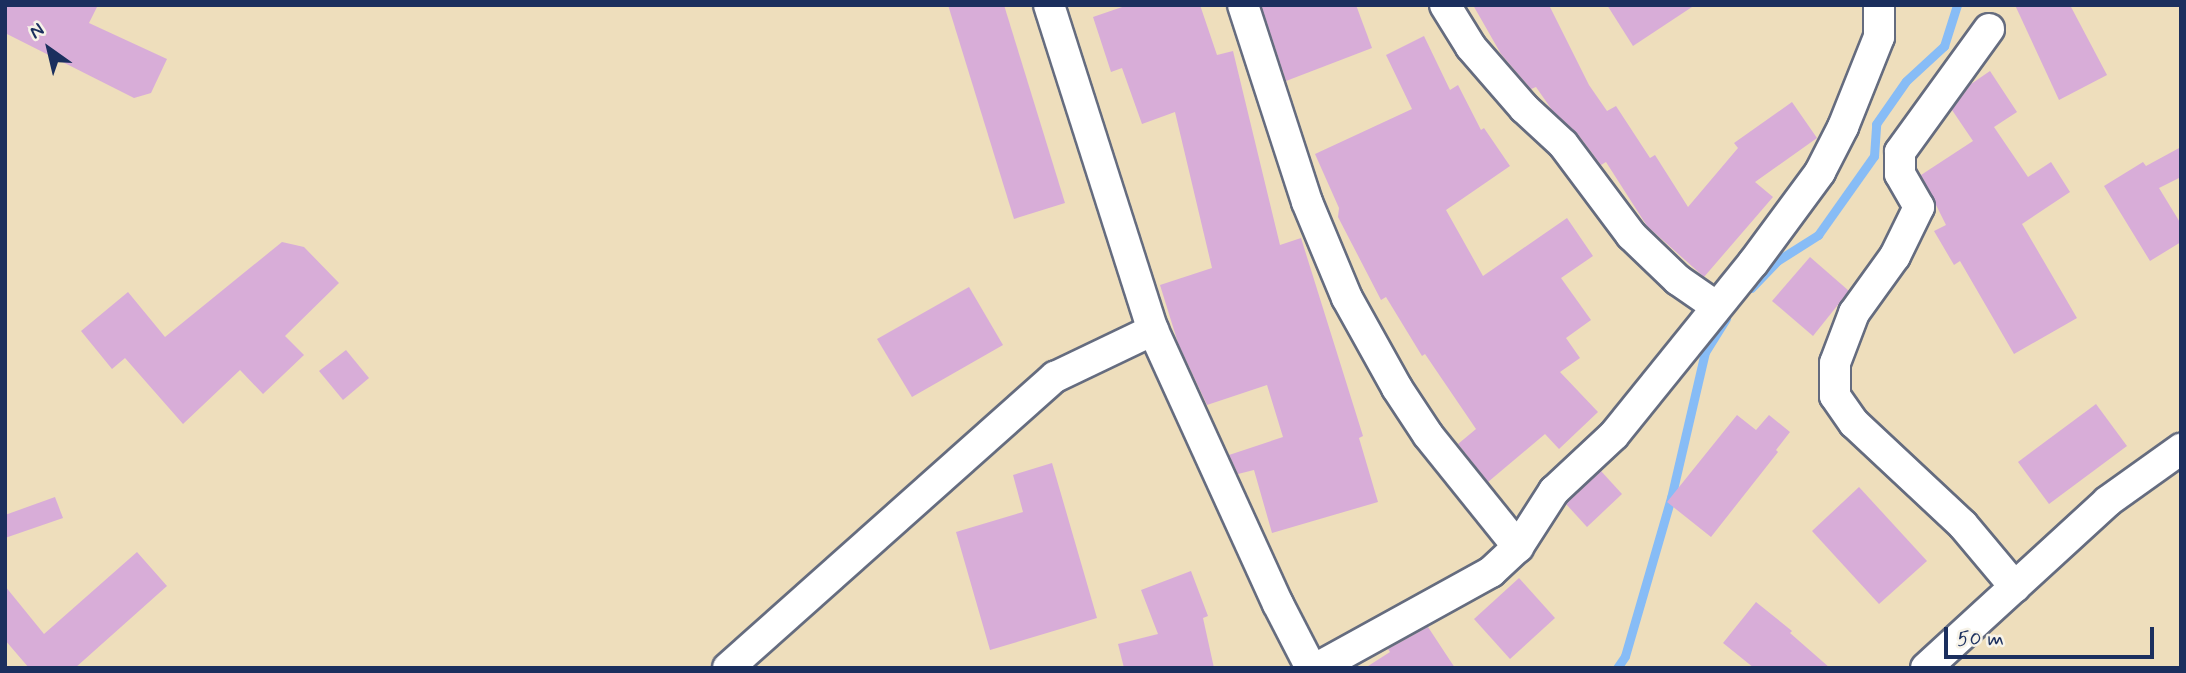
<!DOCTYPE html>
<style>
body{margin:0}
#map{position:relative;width:2186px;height:673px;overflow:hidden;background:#eedebc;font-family:Mynerve,sans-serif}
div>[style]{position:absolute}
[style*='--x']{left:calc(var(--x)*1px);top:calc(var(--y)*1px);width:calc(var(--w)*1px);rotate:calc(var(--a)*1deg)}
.stream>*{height:9px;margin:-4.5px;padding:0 4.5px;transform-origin:4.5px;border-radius:4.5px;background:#87bcf6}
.building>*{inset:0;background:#d8add8}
.roads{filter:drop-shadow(2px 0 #656c7f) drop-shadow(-2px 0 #656c7f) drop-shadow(0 2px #656c7f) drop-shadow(0 -2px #656c7f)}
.minor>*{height:30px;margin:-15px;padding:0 15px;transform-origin:15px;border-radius:15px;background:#fff}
span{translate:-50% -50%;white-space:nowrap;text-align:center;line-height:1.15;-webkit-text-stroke:5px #f7f3e8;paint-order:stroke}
.frame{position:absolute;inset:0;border:7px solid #1b2f5e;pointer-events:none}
.north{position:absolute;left:14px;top:14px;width:70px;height:70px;-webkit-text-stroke:5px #f7f3e8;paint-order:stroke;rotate:326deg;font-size:19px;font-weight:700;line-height:28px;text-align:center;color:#1b2f5e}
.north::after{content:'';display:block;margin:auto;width:24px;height:32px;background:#1b2f5e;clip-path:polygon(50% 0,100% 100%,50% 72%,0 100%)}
.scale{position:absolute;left:1944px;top:627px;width:210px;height:32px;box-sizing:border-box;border:4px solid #1b2f5e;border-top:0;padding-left:9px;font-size:21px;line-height:24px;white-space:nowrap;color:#1b2f5e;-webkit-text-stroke:5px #f7f3e8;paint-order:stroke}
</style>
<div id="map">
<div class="stream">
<i style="--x:1751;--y:288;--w:37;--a:-46"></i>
<i style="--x:1777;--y:261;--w:49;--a:-32.4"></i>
<i style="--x:1818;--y:235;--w:97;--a:-54.7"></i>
<i style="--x:1874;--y:156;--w:32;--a:-86"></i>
<i style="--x:1876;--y:124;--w:52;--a:-55.1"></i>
<i style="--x:1906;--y:81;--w:52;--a:-42.6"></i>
<i style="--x:1944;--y:46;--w:43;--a:-72.4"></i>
<i style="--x:1617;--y:668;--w:14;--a:-56"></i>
<i style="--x:1625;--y:656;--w:165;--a:-73.8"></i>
<i style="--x:1671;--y:498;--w:150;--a:-76.9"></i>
<i style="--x:1705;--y:352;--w:40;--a:-58"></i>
</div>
<div class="building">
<i style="clip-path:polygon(5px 5px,98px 5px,89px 23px,167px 59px,151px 93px,134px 98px,5px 33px)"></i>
<i style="clip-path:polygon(948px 5px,1004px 5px,1065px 203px,1014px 219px)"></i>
<i style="clip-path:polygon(1128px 5px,1200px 5px,1217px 55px,1233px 51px,1280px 245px,1301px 238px,1363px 436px,1359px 438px,1378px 502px,1272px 533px,1254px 470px,1238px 474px,1229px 455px,1283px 437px,1267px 385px,1207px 405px,1178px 343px,1160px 285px,1212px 268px,1175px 112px,1142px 124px,1122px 68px,1111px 72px,1093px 17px)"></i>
<i style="clip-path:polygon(1261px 5px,1356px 5px,1372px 48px,1286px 81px)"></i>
<i style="clip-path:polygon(1473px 5px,1549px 5px,1589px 85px,1607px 111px,1616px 106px,1650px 158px,1655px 155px,1688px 207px,1738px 148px,1734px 143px,1792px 102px,1817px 138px,1755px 182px,1773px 197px,1704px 277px,1647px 226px,1606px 162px,1601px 165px,1577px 133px,1552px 110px,1536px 87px,1531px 89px,1501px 54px)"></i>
<i style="clip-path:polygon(1607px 5px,1695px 5px,1633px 46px)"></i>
<i style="clip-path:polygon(2015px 5px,2070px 5px,2107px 75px,2059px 100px)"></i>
<i style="clip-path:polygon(1424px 36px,1450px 90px,1458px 85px,1481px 130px,1484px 128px,1510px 166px,1446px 210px,1483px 276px,1567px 218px,1593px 256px,1561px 278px,1591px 320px,1566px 338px,1580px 358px,1560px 372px,1598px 412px,1559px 449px,1545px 434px,1488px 482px,1458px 444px,1476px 429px,1425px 354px,1422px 356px,1386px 297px,1381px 300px,1338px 217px,1339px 208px,1315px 154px,1412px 109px,1386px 55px)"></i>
<i style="clip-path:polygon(1990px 71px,2017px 112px,1994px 127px,2028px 177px,2051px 162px,2070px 192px,2022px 224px,2077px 318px,2014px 354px,1960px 261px,1954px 265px,1934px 231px,1946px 225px,1921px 175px,1973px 141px,1952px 110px,1971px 84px)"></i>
<i style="clip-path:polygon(2181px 147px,2181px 177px,2159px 188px,2181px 224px,2181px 242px,2150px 261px,2104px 186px,2143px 162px,2146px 166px)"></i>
<i style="clip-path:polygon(282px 242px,304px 247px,339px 283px,285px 336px,304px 355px,263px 394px,240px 370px,183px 424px,125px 358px,112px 369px,81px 331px,128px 292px,165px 337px)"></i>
<i style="clip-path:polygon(1810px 257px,1849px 291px,1813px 336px,1772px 301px)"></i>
<i style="clip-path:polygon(969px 287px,1003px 345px,912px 397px,877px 339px)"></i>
<i style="clip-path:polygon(346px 350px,369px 378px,343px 400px,319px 371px)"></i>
<i style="clip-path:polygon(2096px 404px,2127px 446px,2049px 504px,2018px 462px)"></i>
<i style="clip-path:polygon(1737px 415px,1756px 430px,1769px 415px,1790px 432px,1776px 450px,1778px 452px,1711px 537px,1667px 502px)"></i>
<i style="clip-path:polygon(1052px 463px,1097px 618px,990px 650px,956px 532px,1023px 512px,1013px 475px)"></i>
<i style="clip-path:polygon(1601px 471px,1622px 494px,1587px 527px,1566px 504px)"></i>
<i style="clip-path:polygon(1859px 487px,1927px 561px,1879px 604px,1812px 531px)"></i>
<i style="clip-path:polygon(55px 497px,63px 518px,5px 538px,5px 515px)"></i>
<i style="clip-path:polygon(137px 552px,167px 586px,75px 668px,29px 668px,5px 640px,5px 586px,44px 634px)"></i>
<i style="clip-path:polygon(1191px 571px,1208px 616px,1203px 618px,1214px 668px,1124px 668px,1118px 644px,1158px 634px,1141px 590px)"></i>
<i style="clip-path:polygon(1519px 578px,1555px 618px,1510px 659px,1474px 619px)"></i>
<i style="clip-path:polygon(1756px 602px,1792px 631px,1790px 633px,1830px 668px,1754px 668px,1723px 643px)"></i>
<i style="clip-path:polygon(1428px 627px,1455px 668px,1365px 668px,1390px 652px,1388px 649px)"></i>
</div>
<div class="roads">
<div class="minor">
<i style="--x:1049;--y:5;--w:341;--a:72.3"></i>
<i style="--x:1153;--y:330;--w:301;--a:65.5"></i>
<i style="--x:1278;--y:604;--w:72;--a:62.7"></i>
<i style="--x:1243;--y:5;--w:207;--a:72"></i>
<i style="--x:1307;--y:202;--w:104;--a:67.4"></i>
<i style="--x:1347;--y:298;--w:103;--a:60.9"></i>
<i style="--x:1397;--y:388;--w:56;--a:56.6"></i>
<i style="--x:1428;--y:435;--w:144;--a:51.2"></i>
<i style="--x:1445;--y:5;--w:49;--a:58.2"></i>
<i style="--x:1471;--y:47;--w:81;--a:49"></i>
<i style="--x:1524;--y:108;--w:53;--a:42.7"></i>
<i style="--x:1563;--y:144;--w:114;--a:53.2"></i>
<i style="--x:1631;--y:235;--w:65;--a:43.8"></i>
<i style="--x:1678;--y:280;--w:47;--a:34.7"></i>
<i style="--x:1989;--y:29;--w:152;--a:125.9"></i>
<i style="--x:1900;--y:152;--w:22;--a:90"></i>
<i style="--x:1900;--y:174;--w:38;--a:60"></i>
<i style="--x:1919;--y:207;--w:55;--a:116.1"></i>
<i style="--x:1895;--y:256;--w:70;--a:125.7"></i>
<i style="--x:1854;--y:313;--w:53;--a:110.8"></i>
<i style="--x:1835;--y:363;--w:33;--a:90"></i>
<i style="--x:1835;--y:396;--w:33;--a:55"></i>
<i style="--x:1854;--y:423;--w:149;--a:43.1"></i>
<i style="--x:1963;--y:525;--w:81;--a:50"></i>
<i style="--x:728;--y:668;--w:438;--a:-41.7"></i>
<i style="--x:1055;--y:377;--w:109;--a:-25.6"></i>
<i style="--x:1317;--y:668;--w:199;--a:-28.9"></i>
<i style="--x:1491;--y:572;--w:37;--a:-43"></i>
<i style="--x:1518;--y:547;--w:67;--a:-57.3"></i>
<i style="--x:1554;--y:491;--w:82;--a:-43"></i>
<i style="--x:1614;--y:435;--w:221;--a:-51.1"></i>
<i style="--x:1753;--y:263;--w:113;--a:-53.6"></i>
<i style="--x:1820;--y:172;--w:51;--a:-62.9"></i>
<i style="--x:1843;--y:127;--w:97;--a:-68.2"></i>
<i style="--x:1879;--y:37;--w:32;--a:-90"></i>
<i style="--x:1926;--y:668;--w:247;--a:-42.5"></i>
<i style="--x:2108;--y:501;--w:90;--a:-35.5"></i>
</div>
</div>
<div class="frame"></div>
<div class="north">N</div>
<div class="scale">50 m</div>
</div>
